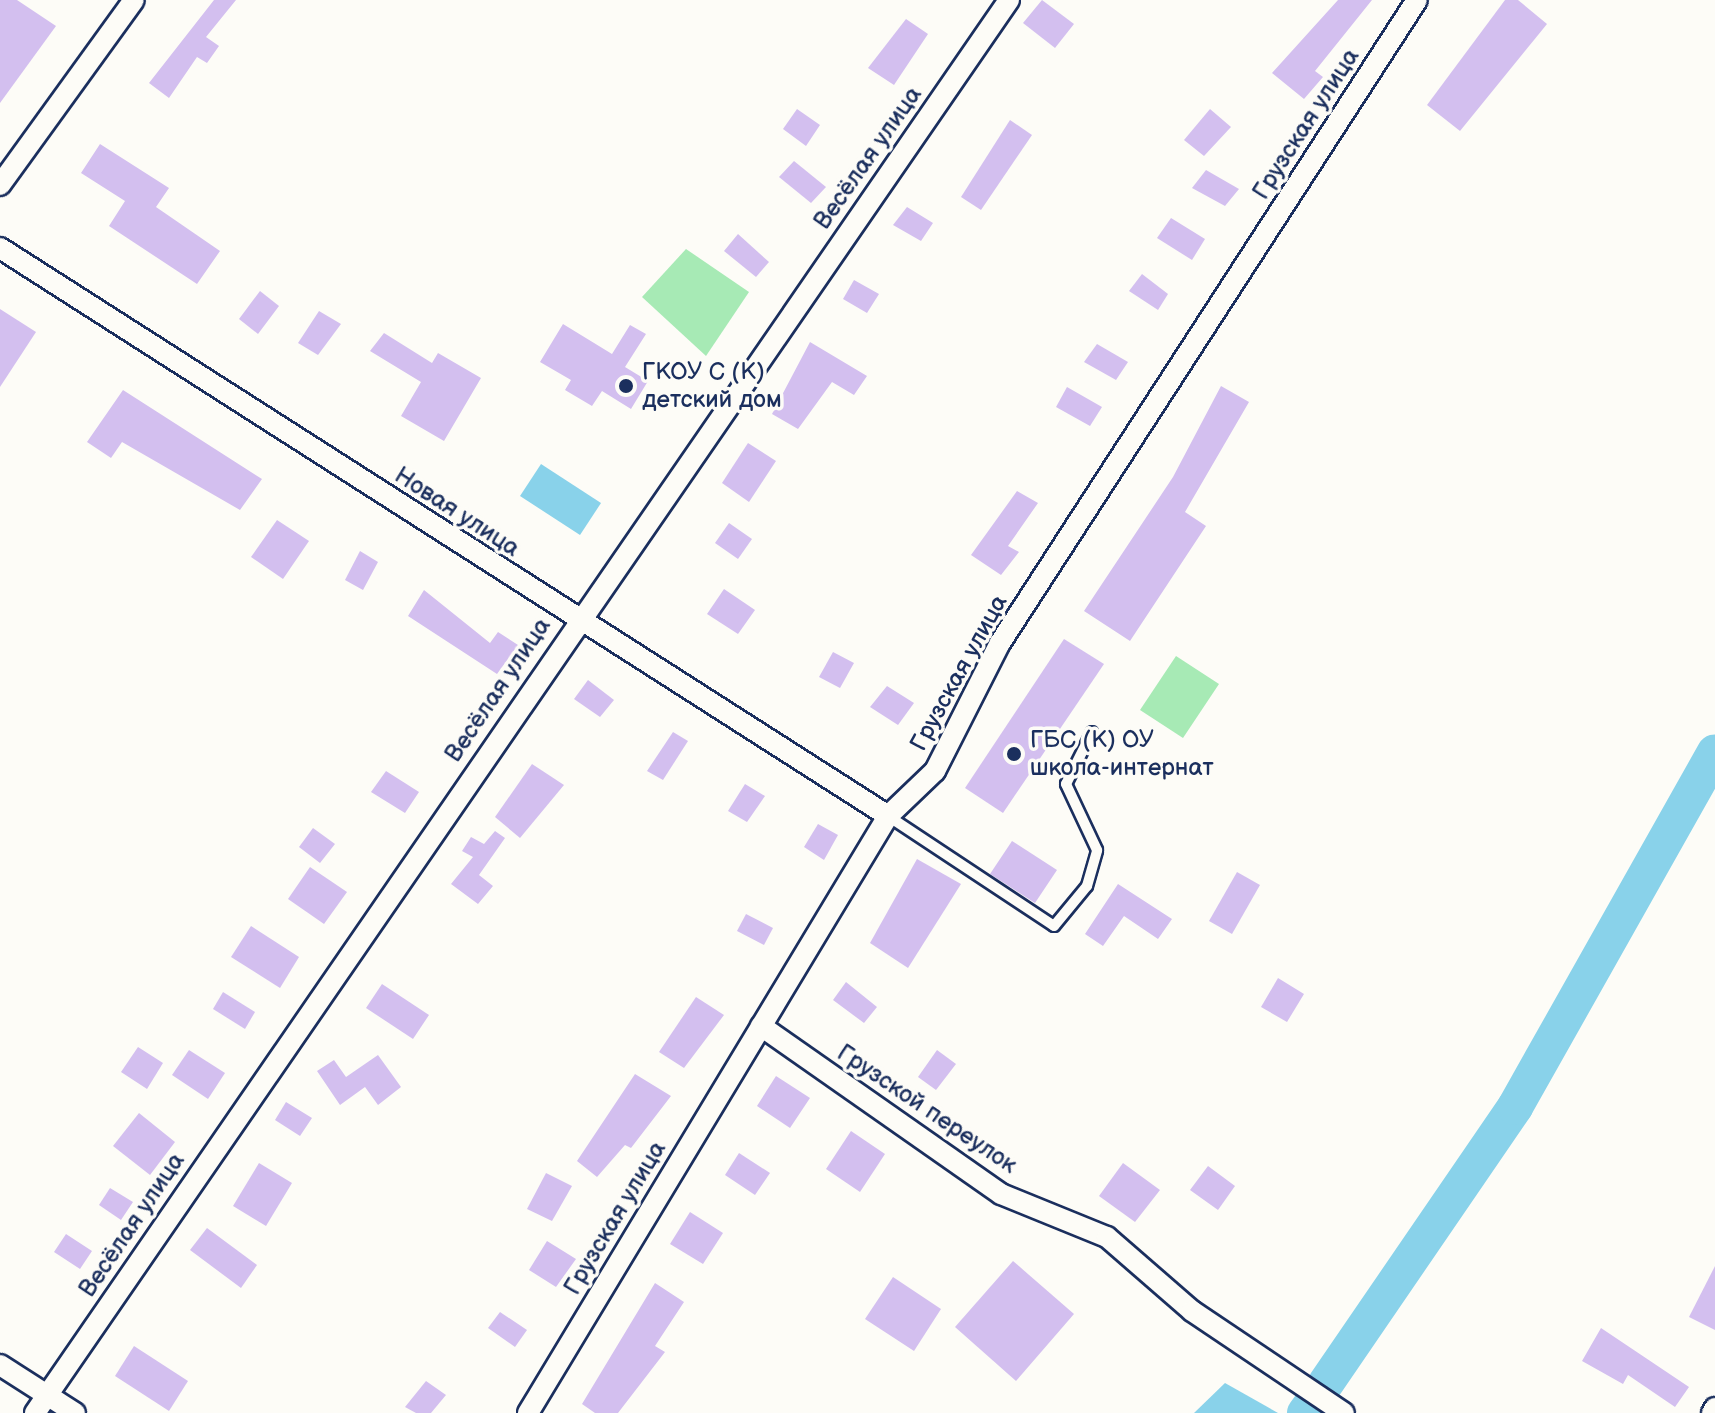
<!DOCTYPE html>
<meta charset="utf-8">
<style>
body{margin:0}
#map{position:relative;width:1715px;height:1413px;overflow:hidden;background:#fdfcf7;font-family:"Balsamiq Sans",sans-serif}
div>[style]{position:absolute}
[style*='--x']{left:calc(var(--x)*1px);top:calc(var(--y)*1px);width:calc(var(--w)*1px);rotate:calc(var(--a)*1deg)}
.green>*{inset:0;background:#a7eab5}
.water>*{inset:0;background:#89d2ea}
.river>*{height:36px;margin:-18px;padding:0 18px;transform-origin:18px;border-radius:18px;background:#89d2ea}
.building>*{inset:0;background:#d3bfef}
.roads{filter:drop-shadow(2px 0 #1b2f5e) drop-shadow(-2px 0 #1b2f5e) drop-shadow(0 2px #1b2f5e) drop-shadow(0 -2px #1b2f5e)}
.lane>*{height:10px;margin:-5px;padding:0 5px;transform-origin:5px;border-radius:5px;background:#fdfcf7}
.street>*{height:20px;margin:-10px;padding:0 10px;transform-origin:10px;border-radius:10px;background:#fdfcf7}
.dots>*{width:22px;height:22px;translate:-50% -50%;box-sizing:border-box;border:4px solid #fdfcf7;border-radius:50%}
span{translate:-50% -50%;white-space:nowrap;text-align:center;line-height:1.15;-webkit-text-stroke:7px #fdfcf7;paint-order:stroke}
.street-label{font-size:24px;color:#1b2f5e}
.poi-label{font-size:24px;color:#1b2f5e}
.left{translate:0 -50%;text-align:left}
</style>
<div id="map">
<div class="green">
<i style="clip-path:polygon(686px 249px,749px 292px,706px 356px,642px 297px)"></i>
<i style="clip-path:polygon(1176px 656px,1219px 684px,1183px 738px,1140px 710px)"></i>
</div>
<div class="water">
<i style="clip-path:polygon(541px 464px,601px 503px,580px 535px,520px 496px)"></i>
<i style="clip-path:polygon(1225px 1383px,1278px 1413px,1194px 1413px)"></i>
</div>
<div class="river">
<i style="--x:1326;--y:1383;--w:335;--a:-55.6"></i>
<i style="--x:1515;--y:1107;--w:407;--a:-60.6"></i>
<i style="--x:1305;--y:1413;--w:9;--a:-54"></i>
</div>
<div class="building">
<i style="clip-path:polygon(0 0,17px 0,56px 26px,0 103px)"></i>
<i style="clip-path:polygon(214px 0,236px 0,206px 37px,219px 46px,207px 63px,197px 57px,169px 98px,149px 83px)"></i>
<i style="clip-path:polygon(1042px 0,1074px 24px,1055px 48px,1023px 23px)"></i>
<i style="clip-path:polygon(1338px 0,1372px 0,1315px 71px,1323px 77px,1304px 99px,1272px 73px)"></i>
<i style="clip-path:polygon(1505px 0,1518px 0,1547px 24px,1460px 131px,1427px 105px)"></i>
<i style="clip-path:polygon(906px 19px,928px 34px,894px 85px,868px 68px)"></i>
<i style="clip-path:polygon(797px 109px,820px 125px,806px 146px,783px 129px)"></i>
<i style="clip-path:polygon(1210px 109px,1231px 127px,1204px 156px,1184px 140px)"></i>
<i style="clip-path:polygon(1010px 120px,1032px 135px,981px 210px,961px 197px)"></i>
<i style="clip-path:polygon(100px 144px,169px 188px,156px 207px,220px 251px,197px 284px,109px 226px,125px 201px,81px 173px)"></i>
<i style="clip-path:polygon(794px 161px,826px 187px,811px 203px,779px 177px)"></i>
<i style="clip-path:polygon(1206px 170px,1239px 189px,1225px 206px,1192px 188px)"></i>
<i style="clip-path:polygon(907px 207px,933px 223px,921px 241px,893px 225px)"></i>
<i style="clip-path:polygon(1171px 218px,1205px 239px,1192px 260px,1157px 238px)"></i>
<i style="clip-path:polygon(738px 234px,769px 262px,756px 277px,724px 251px)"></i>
<i style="clip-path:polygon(1142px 274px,1168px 294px,1158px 310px,1129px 291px)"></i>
<i style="clip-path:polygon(854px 280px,879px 294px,867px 313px,843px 299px)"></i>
<i style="clip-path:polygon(260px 291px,279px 306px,258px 334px,239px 319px)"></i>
<i style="clip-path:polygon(0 309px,36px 332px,0 387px)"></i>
<i style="clip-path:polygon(319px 311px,341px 324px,318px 355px,298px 343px)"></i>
<i style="clip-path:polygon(563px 324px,612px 354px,630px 325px,646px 334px,625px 367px,648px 381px,631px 409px,602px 391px,592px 406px,565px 390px,571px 380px,540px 362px)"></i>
<i style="clip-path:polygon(384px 333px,432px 363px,438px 353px,481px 378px,444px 441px,401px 416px,421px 382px,370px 351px)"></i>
<i style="clip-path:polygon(810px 342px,867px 376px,854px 395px,832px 382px,798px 429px,772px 414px)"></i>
<i style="clip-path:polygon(1097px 344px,1128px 362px,1116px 380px,1084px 362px)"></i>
<i style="clip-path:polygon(1221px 386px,1249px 402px,1185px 512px,1206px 526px,1130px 641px,1084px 611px,1173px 477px)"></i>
<i style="clip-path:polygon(1067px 387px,1102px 407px,1090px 426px,1056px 407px)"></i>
<i style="clip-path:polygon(123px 390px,262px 479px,240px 510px,122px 442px,111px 458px,87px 442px)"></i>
<i style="clip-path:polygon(748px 443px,776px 461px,749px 502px,722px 483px)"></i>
<i style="clip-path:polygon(1017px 491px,1038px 503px,1008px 546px,1019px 552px,1001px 575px,971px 555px)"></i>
<i style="clip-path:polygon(277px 520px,309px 541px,283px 579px,251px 557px)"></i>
<i style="clip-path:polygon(729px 523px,752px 539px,738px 559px,715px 543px)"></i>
<i style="clip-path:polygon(360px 551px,378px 562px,363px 590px,345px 580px)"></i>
<i style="clip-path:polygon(724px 589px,755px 610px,738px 634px,707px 614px)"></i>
<i style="clip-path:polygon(424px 590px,490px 643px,498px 632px,518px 645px,497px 674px,408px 616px)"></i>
<i style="clip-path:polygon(1064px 639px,1104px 664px,1003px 813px,965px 788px)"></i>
<i style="clip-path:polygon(833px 652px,854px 663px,840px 688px,819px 677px)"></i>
<i style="clip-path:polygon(588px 680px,614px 700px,600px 717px,574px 699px)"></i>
<i style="clip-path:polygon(887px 686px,914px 703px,898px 725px,870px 707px)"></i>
<i style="clip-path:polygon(673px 732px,688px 741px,663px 780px,647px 771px)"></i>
<i style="clip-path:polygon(532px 764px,564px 785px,520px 838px,495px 817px)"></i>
<i style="clip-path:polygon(386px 771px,419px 792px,405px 813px,371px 792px)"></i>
<i style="clip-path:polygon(745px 784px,765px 796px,747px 822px,728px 811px)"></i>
<i style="clip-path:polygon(818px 824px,838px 835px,824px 860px,804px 847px)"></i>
<i style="clip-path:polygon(313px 828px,335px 844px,320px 863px,299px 847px)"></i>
<i style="clip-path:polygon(495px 831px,505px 838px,479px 875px,493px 886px,478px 904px,451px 884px,473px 857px,462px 851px,471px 837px,484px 844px)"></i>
<i style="clip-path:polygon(1012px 841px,1057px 870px,1035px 903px,990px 874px)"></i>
<i style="clip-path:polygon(917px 859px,961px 884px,908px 968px,870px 943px)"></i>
<i style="clip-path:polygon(310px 867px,347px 892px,324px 924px,288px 899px)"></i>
<i style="clip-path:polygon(1237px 872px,1260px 885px,1232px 934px,1209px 921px)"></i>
<i style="clip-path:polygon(1118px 884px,1172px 919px,1158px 939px,1124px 916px,1103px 946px,1085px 934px)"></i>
<i style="clip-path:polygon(746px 914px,773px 928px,764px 945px,737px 931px)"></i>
<i style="clip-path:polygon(251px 926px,299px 957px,280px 988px,231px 957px)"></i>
<i style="clip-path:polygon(1278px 978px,1304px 994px,1287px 1022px,1261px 1007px)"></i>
<i style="clip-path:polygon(846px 982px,877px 1007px,864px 1023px,833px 1000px)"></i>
<i style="clip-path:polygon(382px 984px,429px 1015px,413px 1039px,366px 1008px)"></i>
<i style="clip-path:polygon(223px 992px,255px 1012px,245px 1029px,213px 1009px)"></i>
<i style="clip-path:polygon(696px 997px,724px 1015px,684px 1068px,659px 1052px)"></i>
<i style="clip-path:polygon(138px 1047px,163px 1063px,147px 1089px,121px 1072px)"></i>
<i style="clip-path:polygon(189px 1050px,225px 1073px,208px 1099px,172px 1075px)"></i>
<i style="clip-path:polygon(937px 1050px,956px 1064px,936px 1090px,918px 1077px)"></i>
<i style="clip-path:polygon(378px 1055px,401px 1087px,378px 1105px,365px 1087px,340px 1105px,317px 1071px,334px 1060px,346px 1077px)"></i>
<i style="clip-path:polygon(635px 1074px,671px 1096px,631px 1148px,625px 1145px,597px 1177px,577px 1161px)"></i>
<i style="clip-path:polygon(776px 1076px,810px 1098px,790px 1128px,757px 1106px)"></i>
<i style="clip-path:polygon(286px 1102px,312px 1118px,300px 1136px,275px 1120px)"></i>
<i style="clip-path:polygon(139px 1113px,175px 1142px,150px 1175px,113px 1146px)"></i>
<i style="clip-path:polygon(851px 1131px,885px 1154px,860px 1192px,826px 1169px)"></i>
<i style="clip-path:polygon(739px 1153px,770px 1173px,755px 1195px,725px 1175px)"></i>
<i style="clip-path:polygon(259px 1163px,292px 1183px,266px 1226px,233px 1206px)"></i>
<i style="clip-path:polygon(1123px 1163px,1160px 1190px,1135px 1222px,1099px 1196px)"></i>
<i style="clip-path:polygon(1208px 1166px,1235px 1186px,1218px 1210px,1190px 1190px)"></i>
<i style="clip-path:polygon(546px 1173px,572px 1186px,552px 1221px,527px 1209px)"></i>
<i style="clip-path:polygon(110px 1188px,133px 1202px,121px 1220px,99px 1205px)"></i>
<i style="clip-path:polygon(690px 1212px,723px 1233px,703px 1264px,670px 1244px)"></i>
<i style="clip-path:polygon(207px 1228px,257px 1265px,241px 1288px,190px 1250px)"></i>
<i style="clip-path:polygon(66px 1234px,92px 1251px,80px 1269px,54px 1252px)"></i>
<i style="clip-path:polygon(547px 1241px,576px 1259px,556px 1287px,529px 1270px)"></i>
<i style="clip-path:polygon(1013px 1261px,1074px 1314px,1016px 1381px,955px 1327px)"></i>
<i style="clip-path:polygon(1715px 1266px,1715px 1330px,1689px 1317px)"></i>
<i style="clip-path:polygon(893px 1277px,941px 1309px,914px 1351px,865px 1319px)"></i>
<i style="clip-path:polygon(655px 1283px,684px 1302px,655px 1346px,665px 1352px,618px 1413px,595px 1413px,582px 1404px)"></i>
<i style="clip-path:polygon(500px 1312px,527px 1330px,515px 1347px,488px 1328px)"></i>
<i style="clip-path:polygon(1601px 1328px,1689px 1387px,1675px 1407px,1628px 1375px,1623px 1384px,1582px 1361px)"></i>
<i style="clip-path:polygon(134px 1346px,188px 1381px,169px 1411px,115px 1376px)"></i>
<i style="clip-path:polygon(426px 1381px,446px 1395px,431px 1413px,416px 1413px,405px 1407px)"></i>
</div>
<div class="roads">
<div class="lane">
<i style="--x:888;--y:816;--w:199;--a:33.5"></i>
<i style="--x:1054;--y:926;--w:52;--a:-50.5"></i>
<i style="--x:1087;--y:886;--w:37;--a:-74"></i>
<i style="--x:1097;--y:850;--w:73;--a:-115.2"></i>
<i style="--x:1066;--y:784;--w:58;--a:-63.4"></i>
</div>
<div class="street">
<i style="--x:0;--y:185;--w:228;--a:-54.1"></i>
<i style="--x:0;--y:248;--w:1054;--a:32.6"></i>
<i style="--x:761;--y:1026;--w:293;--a:35"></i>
<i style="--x:1001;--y:1194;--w:114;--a:22.1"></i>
<i style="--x:1107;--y:1237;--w:113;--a:41"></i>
<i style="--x:1192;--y:1311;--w:183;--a:33.9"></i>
<i style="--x:0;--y:1365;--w:89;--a:32.6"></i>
<i style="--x:35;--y:1413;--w:1716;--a:-55.42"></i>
<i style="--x:528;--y:1413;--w:697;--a:-58.91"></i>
<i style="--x:888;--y:816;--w:65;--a:-43.8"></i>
<i style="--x:935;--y:771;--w:144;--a:-63.1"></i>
<i style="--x:1000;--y:643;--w:766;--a:-57.04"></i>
<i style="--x:1712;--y:1413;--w:6;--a:-59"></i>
</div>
</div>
<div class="dots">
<i style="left:626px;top:386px;background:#1b2f5e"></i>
<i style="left:1014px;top:754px;background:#1b2f5e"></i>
</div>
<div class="street-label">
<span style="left:1306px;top:124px;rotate:-57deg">Грузская улица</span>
<span style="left:868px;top:158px;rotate:-55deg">Весёлая улица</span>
<span style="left:457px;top:512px;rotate:33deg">Новая улица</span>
<span style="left:959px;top:673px;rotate:-61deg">Грузская улица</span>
<span style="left:498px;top:690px;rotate:-56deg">Весёлая улица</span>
<span style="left:927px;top:1109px;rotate:34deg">Грузской переулок</span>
<span style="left:615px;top:1218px;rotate:-59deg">Грузская улица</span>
<span style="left:132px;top:1225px;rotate:-56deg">Весёлая улица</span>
</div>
<div class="poi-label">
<span class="left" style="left:642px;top:386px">ГКОУ С (К)<br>детский дом</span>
<span class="left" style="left:1030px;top:754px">ГБС (К) ОУ<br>школа-интернат</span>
</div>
</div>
